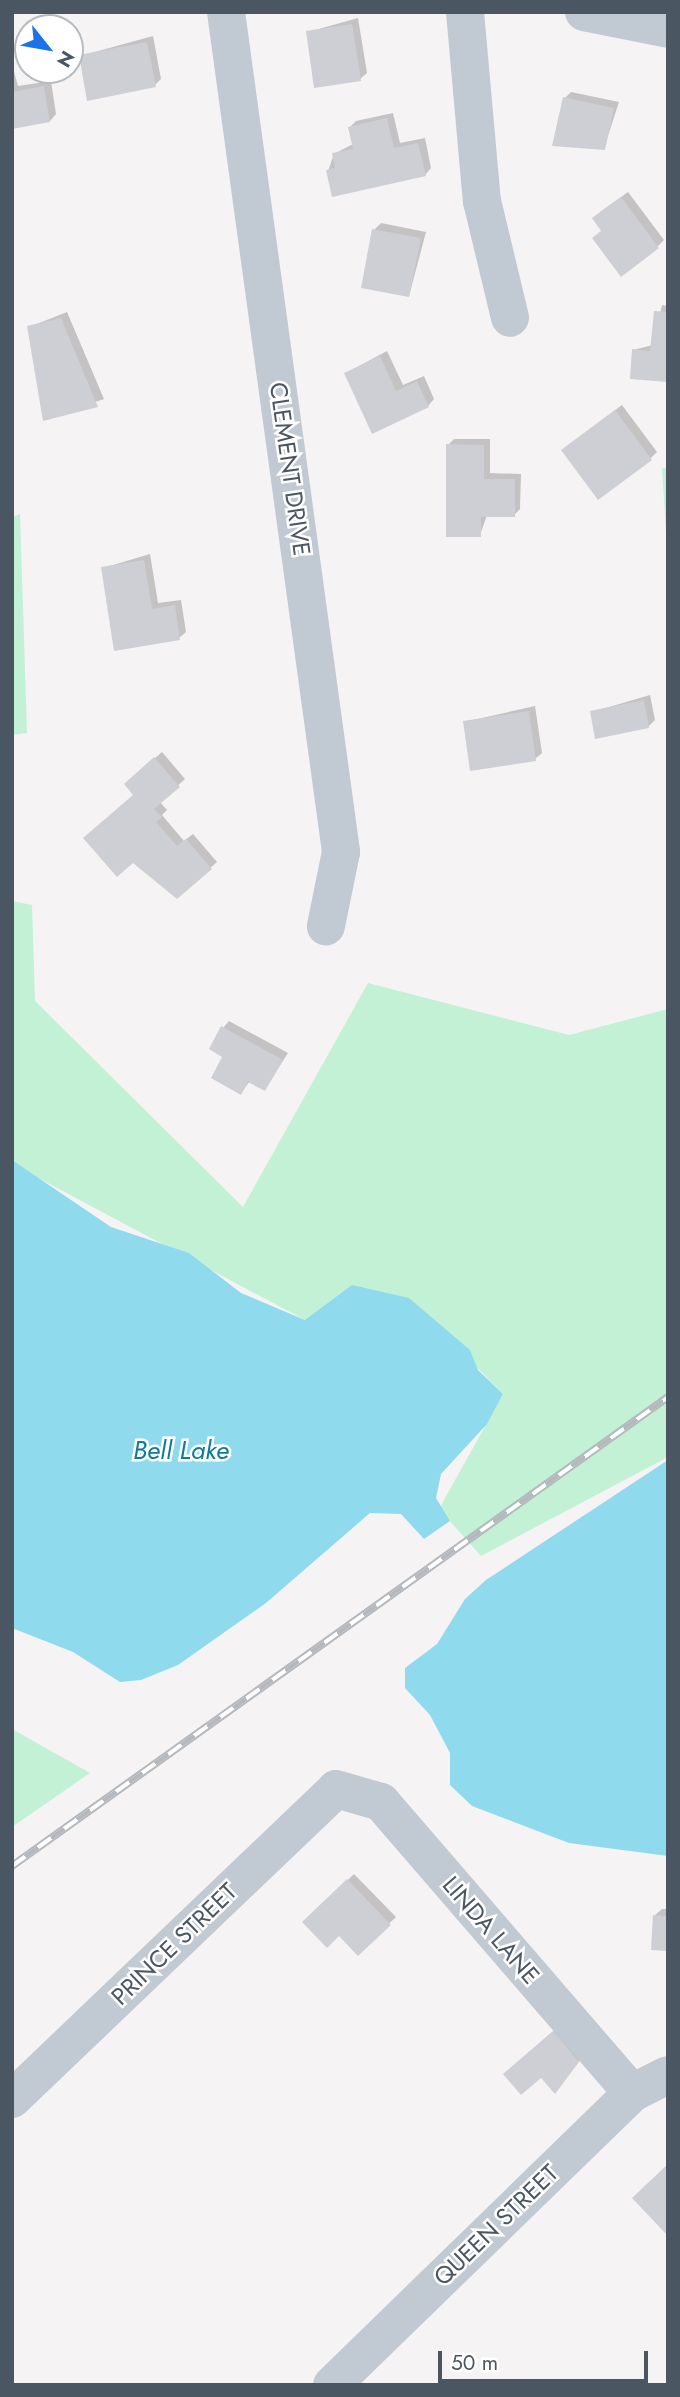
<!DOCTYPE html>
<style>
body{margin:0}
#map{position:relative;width:680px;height:2397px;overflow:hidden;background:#f5f3f3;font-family:Jost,sans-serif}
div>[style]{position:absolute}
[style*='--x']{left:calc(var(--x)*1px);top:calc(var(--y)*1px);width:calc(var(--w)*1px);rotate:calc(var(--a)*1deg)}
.green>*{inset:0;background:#c3f1d5}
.water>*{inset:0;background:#90daee}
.shadow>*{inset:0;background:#0003}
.building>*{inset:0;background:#cdcfd5}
.minor>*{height:38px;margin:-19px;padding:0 19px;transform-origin:19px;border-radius:19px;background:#c1cad2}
.rail>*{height:8px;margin-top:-4px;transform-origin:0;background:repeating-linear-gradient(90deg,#fff 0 16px,#b5b8bd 0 32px);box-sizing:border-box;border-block:2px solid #b5b8bd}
span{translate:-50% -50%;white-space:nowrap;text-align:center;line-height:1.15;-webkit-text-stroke:5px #fff;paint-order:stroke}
.street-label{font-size:24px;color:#4a5661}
.water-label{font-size:26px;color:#0c7c9b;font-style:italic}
.frame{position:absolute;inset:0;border:14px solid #4a5661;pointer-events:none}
.north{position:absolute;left:14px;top:14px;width:70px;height:70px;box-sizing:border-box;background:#fff;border:2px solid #b7bbc0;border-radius:50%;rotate:121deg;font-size:19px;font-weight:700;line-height:28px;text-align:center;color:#4a5661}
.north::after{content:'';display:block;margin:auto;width:24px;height:32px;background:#1a73e8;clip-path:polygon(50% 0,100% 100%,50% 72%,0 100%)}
.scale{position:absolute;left:438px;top:2351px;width:210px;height:32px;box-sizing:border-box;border:4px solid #4a5661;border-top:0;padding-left:9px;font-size:21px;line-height:24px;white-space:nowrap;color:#4a5661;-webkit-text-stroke:5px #fff;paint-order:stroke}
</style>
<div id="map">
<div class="green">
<i style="clip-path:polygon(662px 468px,668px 468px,668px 565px)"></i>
<i style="clip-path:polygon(20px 514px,27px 733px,12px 735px,12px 517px)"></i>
<i style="clip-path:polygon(12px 901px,32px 905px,35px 1001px,243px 1207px,368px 983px,569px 1035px,668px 1009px,668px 1457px,481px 1556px,439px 1509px,503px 1394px,409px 1298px,305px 1320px,12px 1164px)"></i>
<i style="clip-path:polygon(12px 1729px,90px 1773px,12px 1827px)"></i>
</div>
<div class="water">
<i style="clip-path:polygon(12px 1160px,111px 1227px,189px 1253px,241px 1293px,305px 1320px,352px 1285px,409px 1298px,470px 1350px,478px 1370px,503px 1394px,487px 1424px,441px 1474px,436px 1498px,450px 1521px,424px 1539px,401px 1514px,370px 1513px,266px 1603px,178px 1665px,141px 1680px,120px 1682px,73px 1652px,12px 1628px)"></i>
<i style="clip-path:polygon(668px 1460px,668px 1856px,569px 1843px,472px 1806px,450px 1785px,450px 1753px,430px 1715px,405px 1688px,405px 1668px,437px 1644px,465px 1599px,486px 1580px)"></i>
</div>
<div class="shadow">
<i style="clip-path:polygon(358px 18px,367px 73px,360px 79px,308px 32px)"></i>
<i style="clip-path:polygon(153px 36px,161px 79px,155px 85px,80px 56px)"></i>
<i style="clip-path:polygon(12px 64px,18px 86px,51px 81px,56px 114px,50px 121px,12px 127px)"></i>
<i style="clip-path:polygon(571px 92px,619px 102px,604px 148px,565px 98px)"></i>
<i style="clip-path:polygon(393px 113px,400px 143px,425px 138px,431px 168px,425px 175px,328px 171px,334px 154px,353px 144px,350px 127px,356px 121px)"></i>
<i style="clip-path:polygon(628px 192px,664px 240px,658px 246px,603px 230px,600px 212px)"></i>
<i style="clip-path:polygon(381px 223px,426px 232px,409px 296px,374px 230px)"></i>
<i style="clip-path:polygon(662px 305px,668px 306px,668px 381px,633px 350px,653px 345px)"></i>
<i style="clip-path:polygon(67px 312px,104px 399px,45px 419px,29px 327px)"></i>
<i style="clip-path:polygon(387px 351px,403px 385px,424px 376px,434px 399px,428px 406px,346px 373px)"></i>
<i style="clip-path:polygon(622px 405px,657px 452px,650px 459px,570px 444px)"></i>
<i style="clip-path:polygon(454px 439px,490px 439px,490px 473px,521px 474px,520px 509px,514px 515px,487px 515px,480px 535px,448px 445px)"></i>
<i style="clip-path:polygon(150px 554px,158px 603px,181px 600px,186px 632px,179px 638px,103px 568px)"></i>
<i style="clip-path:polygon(650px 695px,655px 720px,648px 727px,592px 712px)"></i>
<i style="clip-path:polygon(535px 706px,542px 753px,535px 759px,464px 722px)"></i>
<i style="clip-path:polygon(162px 752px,185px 779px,160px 802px,167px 810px,162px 815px,184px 841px,193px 834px,217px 862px,177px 897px,132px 778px)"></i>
<i style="clip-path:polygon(229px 1021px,288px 1053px,265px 1089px,250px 1081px,241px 1093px,224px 1056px,223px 1028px)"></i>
<i style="clip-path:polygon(354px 1874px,396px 1917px,358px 1953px,339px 1933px,305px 1922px)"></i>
<i style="clip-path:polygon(662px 1909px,668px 1909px,668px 1949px,655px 1915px)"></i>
<i style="clip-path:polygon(560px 2026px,584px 2055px,555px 2091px,541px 2075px,512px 2067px)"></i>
</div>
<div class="building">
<i style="clip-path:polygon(352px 24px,361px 81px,314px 88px,306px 31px)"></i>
<i style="clip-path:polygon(147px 42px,156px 87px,87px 101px,79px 55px)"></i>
<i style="clip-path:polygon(44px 86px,50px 122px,12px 129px,12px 92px)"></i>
<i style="clip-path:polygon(563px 97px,614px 108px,605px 150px,552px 146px)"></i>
<i style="clip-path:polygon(387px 118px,394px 148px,418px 143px,426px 176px,332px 197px,326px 170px,335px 168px,332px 153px,353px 149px,348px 127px)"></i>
<i style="clip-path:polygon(621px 197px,659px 248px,621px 277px,592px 238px,601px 231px,592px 218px)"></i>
<i style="clip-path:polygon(372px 229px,421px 238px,409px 297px,361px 288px)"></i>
<i style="clip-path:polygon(654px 311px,668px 312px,668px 382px,630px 379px,632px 349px,650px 351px)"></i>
<i style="clip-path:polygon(61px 318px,98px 407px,43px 421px,27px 326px)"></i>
<i style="clip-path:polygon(380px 356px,396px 391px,417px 381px,429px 407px,372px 434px,344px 373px)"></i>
<i style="clip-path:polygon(615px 410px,652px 460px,598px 500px,561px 450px)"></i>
<i style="clip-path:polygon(446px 444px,484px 445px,484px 479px,515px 479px,515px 517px,481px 517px,481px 537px,446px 537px)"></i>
<i style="clip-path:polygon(144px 560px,152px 609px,175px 605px,180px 640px,114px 651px,101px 567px)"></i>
<i style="clip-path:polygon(644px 700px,649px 728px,595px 739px,590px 711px)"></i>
<i style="clip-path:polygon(529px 711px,536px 761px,470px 771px,463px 721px)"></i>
<i style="clip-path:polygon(154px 757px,180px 787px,154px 809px,162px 817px,156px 822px,177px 846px,186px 839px,212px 869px,177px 899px,133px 863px,117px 877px,83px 838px,133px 795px,124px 784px)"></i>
<i style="clip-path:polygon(221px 1026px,283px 1060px,265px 1091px,248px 1082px,241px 1095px,211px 1078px,222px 1057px,209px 1049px)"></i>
<i style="clip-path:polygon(347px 1879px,391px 1925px,358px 1956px,339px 1936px,327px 1948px,302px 1922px)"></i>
<i style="clip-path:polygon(653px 1915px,668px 1916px,668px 1951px,651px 1950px)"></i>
<i style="clip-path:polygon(553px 2031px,579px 2062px,555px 2094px,541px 2078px,521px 2095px,503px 2074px)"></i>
<i style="clip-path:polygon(668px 2164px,668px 2236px,632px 2198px)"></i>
</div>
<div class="minor">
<i style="--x:226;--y:12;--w:848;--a:82.2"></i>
<i style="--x:341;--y:852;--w:76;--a:101.5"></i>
<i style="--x:465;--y:12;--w:190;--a:84.9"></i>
<i style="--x:482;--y:201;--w:120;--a:76.5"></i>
<i style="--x:584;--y:12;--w:86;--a:11.4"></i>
<i style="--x:12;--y:2099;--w:448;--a:-43.7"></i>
<i style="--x:336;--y:1789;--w:47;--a:16.1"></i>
<i style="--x:381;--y:1802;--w:384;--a:49.2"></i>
<i style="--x:332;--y:2385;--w:419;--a:-44.2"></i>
<i style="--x:632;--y:2093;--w:40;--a:-26.6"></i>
</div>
<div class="rail">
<i style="--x:12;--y:1866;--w:806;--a:-35.56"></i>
</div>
<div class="street-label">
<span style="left:290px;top:469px;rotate:82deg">CLEMENT DRIVE</span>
<span style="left:491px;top:1930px;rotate:49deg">LINDA LANE</span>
<span style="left:174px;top:1944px;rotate:-44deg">PRINCE STREET</span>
<span style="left:496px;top:2225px;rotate:-44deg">QUEEN STREET</span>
</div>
<div class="water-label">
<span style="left:181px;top:1451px">Bell Lake</span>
</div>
<div class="frame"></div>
<div class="north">N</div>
<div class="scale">50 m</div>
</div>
